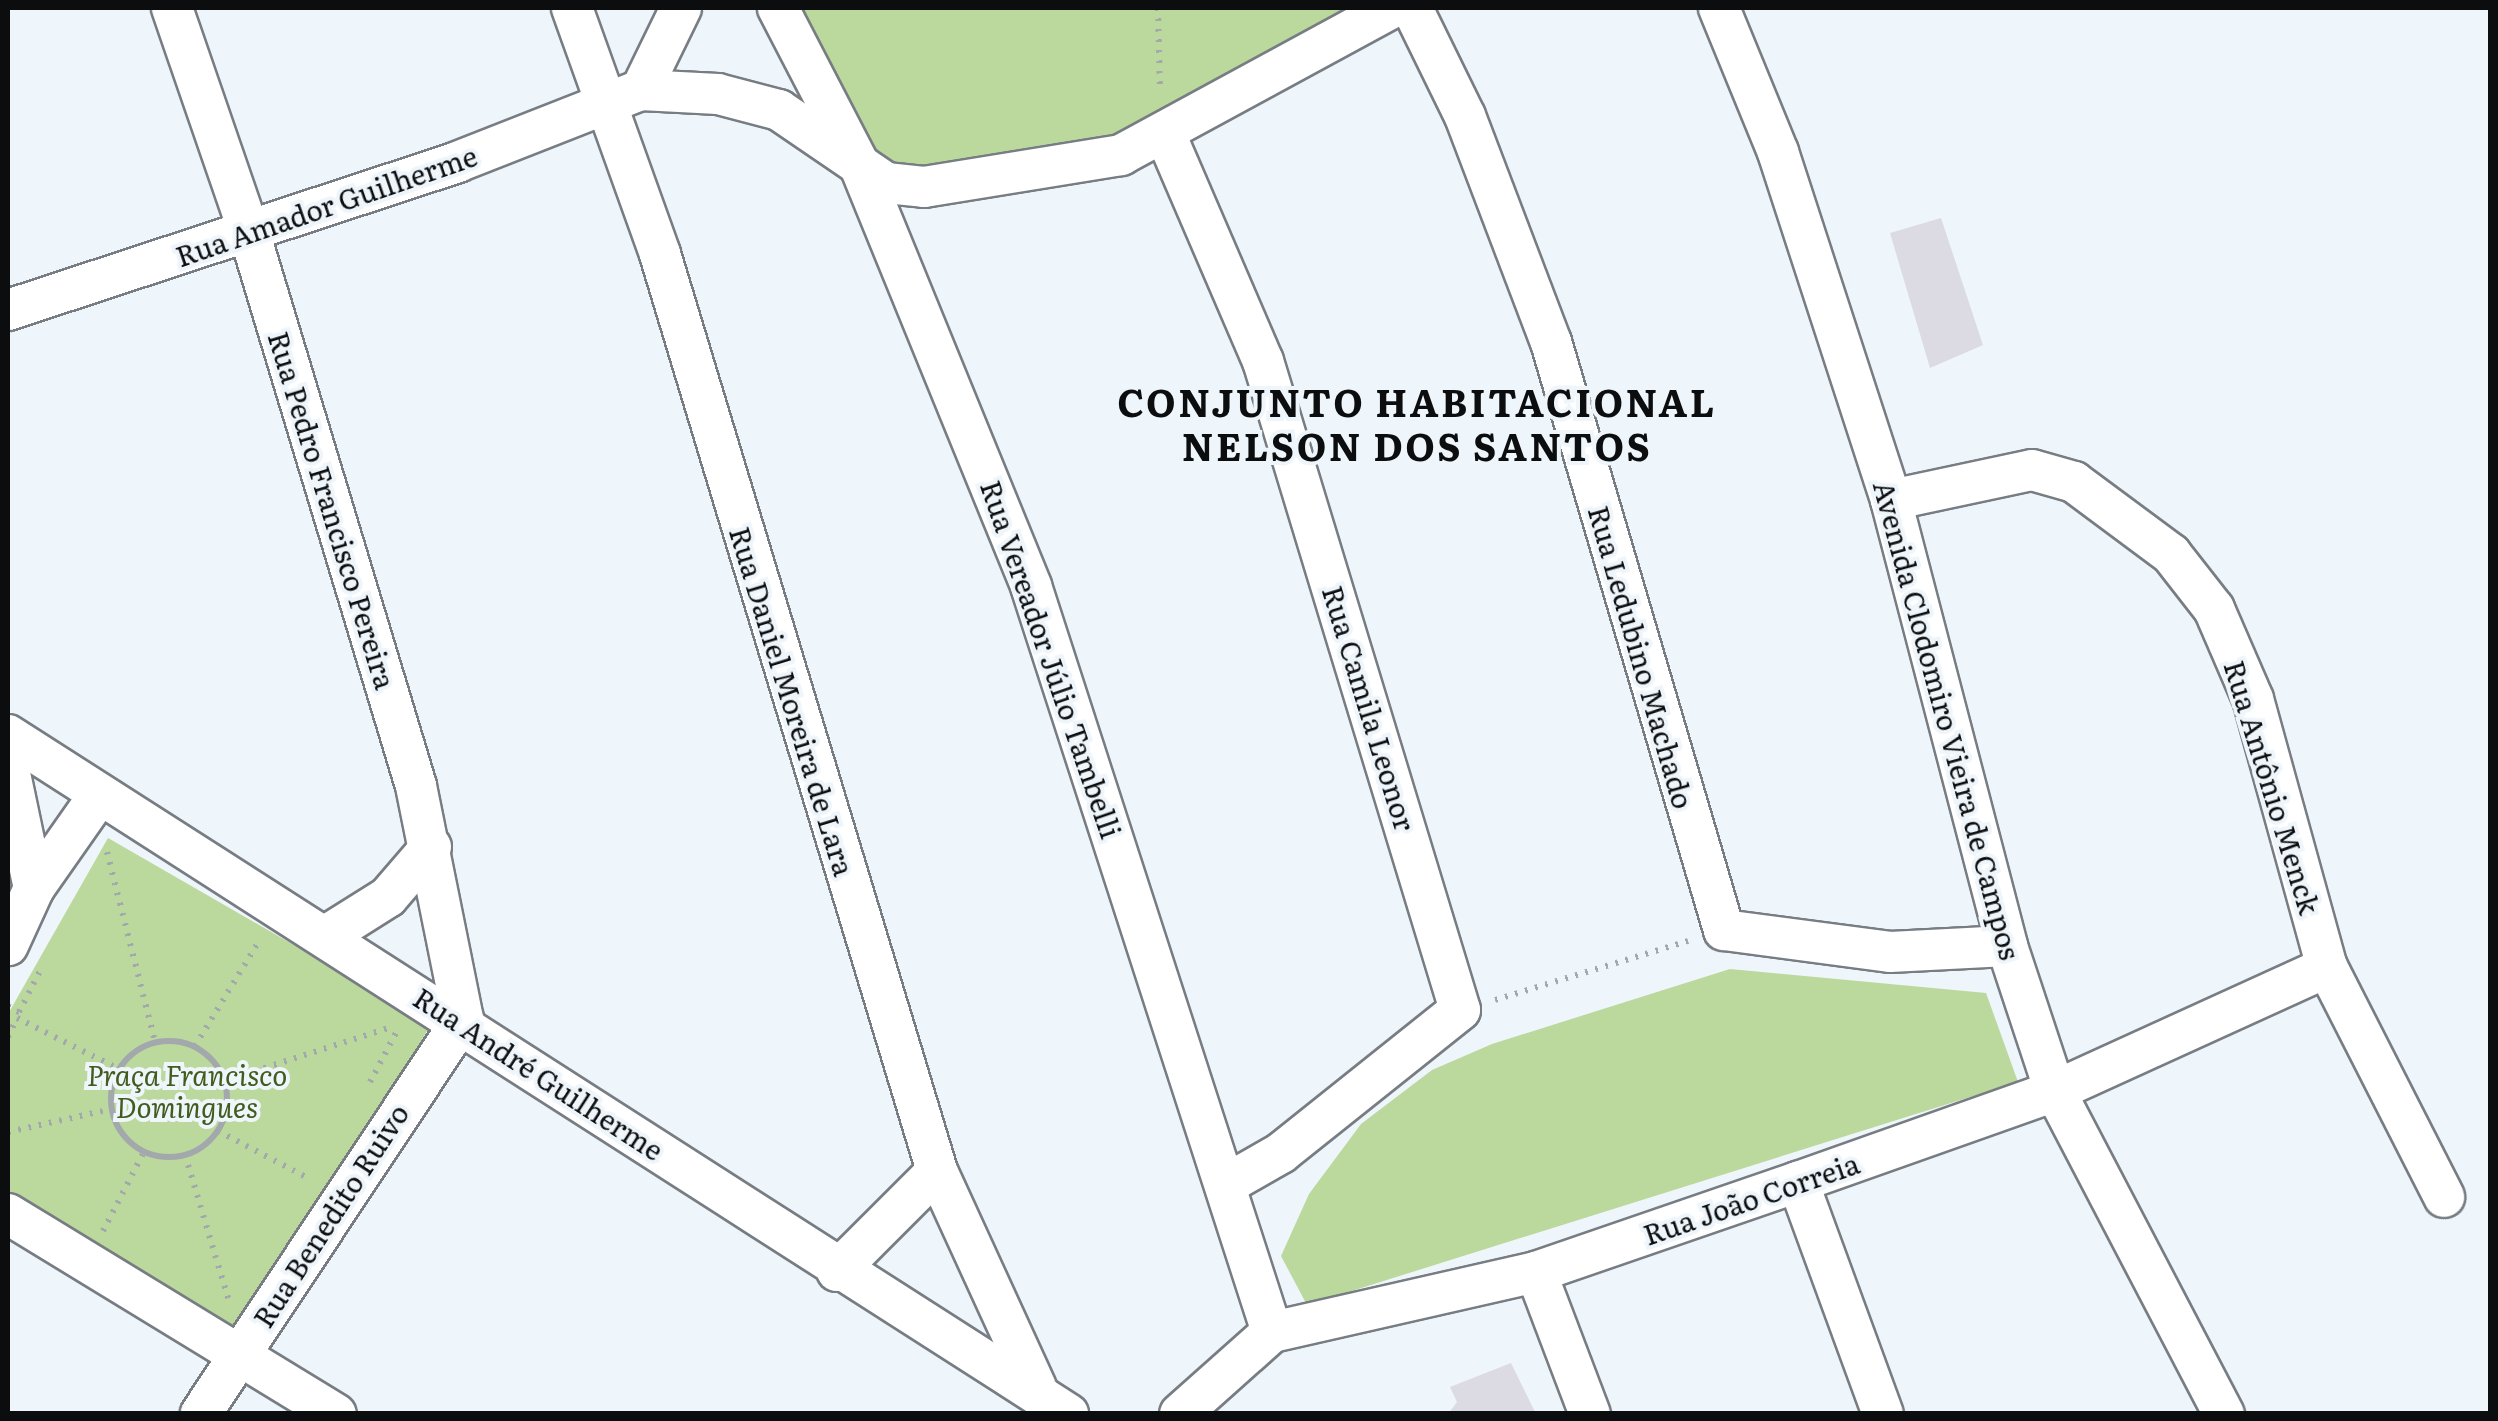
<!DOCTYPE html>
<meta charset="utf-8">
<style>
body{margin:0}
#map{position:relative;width:2498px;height:1421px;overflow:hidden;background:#eef5fb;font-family:Literata,serif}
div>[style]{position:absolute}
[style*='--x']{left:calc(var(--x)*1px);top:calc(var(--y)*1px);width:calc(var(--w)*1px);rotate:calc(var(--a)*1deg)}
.green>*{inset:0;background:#bbd89d}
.building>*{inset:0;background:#dcdbe4}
.path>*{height:6px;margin-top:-3px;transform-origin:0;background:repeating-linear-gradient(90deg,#a2a8ac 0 2.5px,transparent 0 10.5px)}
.path>.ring{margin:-3px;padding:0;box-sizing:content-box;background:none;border:6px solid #a2a8ac;border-radius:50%}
.roads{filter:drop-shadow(2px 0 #777d83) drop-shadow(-2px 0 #777d83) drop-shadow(0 2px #777d83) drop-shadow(0 -2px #777d83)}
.minor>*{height:40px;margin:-20px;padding:0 20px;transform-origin:20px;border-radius:20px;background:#fff}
span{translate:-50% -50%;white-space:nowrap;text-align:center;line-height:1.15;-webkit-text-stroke:8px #eef5fb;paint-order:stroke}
.street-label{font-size:28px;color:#0b0d0f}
.park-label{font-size:28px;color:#425c1e;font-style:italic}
.district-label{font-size:38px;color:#0b0d0f;font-weight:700;letter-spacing:2.5px}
.frame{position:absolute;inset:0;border:10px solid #0b0d0f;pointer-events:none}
</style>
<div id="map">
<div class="green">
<i style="clip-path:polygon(788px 8px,1389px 8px,1161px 143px,889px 178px)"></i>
<i style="clip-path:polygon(108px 838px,431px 1024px,250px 1341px,8px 1200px,8px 1014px)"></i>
<i style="clip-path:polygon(1730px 969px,1986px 993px,2018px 1082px,1307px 1305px,1281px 1256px,1309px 1194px,1361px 1124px,1432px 1070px,1492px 1044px)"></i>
</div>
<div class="building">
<i style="clip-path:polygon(1941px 218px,1983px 345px,1930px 368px,1890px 233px)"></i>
<i style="clip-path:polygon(1511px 1363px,1536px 1414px,1448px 1414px,1457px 1402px,1450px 1387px)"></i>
</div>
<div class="path">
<i style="--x:1158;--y:8;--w:83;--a:88.6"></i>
<i style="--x:107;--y:852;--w:196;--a:75.8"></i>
<i style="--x:1495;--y:1000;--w:202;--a:-17"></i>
<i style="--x:8;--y:1006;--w:13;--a:29"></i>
<i style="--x:19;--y:1012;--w:46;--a:-62.9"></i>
<i style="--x:8;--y:1037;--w:21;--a:-65"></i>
<i style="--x:17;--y:1018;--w:114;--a:26.6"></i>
<i class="ring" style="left:111px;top:1041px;width:110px;height:110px"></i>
<i style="--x:195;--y:1046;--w:123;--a:-58.6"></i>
<i style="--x:224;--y:1081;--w:176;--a:-17.8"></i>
<i style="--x:370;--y:1082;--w:58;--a:-62.1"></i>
<i style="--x:218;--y:1131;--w:104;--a:27.6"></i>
<i style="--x:8;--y:1132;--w:107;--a:-12.5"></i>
<i style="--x:185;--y:1155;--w:152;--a:73.2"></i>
<i style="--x:103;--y:1231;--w:89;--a:-62.6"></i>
</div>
<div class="roads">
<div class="minor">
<i style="--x:172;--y:8;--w:237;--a:71"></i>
<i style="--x:249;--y:232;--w:579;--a:73.22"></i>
<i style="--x:416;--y:786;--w:238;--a:78.6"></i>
<i style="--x:463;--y:1019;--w:474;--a:123.6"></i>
<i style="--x:572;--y:8;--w:261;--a:70.3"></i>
<i style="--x:660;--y:254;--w:958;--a:73.19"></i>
<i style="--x:937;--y:1171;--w:238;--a:65.4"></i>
<i style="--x:778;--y:8;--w:176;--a:62.6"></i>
<i style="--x:859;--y:164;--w:456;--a:67.8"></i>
<i style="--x:1031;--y:586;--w:784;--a:72.1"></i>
<i style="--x:1412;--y:8;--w:120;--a:63.9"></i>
<i style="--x:1465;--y:116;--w:242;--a:69.2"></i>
<i style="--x:1551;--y:342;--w:613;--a:73.61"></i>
<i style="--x:1724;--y:930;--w:167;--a:7.5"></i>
<i style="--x:1890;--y:952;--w:117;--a:-2.9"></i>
<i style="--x:1719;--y:8;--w:156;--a:67.7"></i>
<i style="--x:1778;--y:152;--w:366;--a:72"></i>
<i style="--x:1891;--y:500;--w:461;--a:75.4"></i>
<i style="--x:2007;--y:946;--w:153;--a:71.7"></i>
<i style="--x:2055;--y:1091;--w:365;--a:62.4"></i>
<i style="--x:641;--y:90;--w:77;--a:3"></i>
<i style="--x:718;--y:94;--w:63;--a:14.7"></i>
<i style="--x:779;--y:110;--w:130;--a:34.3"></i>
<i style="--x:886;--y:183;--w:38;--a:6"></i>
<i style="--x:924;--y:187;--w:200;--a:-9.2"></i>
<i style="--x:1121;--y:155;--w:308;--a:-28.5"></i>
<i style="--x:1166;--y:136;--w:245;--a:66.7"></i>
<i style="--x:1263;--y:361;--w:678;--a:73.11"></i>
<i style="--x:1460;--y:1010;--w:229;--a:141.4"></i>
<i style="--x:1281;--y:1153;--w:64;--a:150.3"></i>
<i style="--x:8;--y:310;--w:473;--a:-18.2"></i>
<i style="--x:457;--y:162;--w:198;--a:-21.4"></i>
<i style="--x:641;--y:90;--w:91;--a:-64"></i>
<i style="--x:1891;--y:500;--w:144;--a:-12"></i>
<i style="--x:2032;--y:470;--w:44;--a:15.9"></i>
<i style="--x:2074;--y:482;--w:121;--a:36.6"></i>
<i style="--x:2171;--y:554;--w:70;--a:52"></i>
<i style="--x:2214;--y:609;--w:98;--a:66.6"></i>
<i style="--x:2253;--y:699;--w:278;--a:74.6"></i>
<i style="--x:2327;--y:967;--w:258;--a:63"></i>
<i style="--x:8;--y:735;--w:1259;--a:32.64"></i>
<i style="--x:8;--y:764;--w:127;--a:78.2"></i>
<i style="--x:34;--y:888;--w:63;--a:114.5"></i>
<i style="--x:34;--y:888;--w:113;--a:-55"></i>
<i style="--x:326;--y:936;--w:73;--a:-32.2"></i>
<i style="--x:388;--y:897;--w:66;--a:-49.3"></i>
<i style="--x:1798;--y:1182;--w:247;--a:69.9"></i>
<i style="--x:8;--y:1214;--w:384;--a:31.4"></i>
<i style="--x:837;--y:1271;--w:141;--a:-45"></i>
<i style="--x:1536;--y:1272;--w:152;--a:69.2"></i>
<i style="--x:1180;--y:1414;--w:123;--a:-41.7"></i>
<i style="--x:1272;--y:1332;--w:271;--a:-12.8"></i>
<i style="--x:1536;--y:1272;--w:277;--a:-19"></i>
<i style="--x:1798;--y:1182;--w:273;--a:-19.5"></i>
<i style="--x:2055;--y:1091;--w:299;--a:-24.5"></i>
</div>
</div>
<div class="street-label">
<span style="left:326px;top:205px;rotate:-19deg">Rua Amador Guilherme</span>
<span style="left:333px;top:510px;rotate:73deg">Rua Pedro Francisco Pereira</span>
<span style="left:1642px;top:657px;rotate:74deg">Rua Ledubino Machado</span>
<span style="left:1052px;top:659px;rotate:71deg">Rua Vereador Júlio Tambelli</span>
<span style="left:793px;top:701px;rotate:73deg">Rua Daniel Moreira de Lara</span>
<span style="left:1370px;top:708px;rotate:73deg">Rua Camila Leonor</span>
<span style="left:1948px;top:720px;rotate:75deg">Avenida Clodomiro Vieira de Campos</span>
<span style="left:2273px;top:787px;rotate:73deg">Rua Antônio Menck</span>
<span style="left:539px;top:1073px;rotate:33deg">Rua André Guilherme</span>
<span style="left:1751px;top:1198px;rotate:-19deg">Rua João Correia</span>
<span style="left:330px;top:1215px;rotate:-57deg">Rua Benedito Ruivo</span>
</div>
<div class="park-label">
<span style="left:187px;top:1090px">Praça Francisco<br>Domingues</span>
</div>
<div class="district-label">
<span style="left:1417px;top:423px">CONJUNTO HABITACIONAL<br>NELSON DOS SANTOS</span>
</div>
<div class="frame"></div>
</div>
